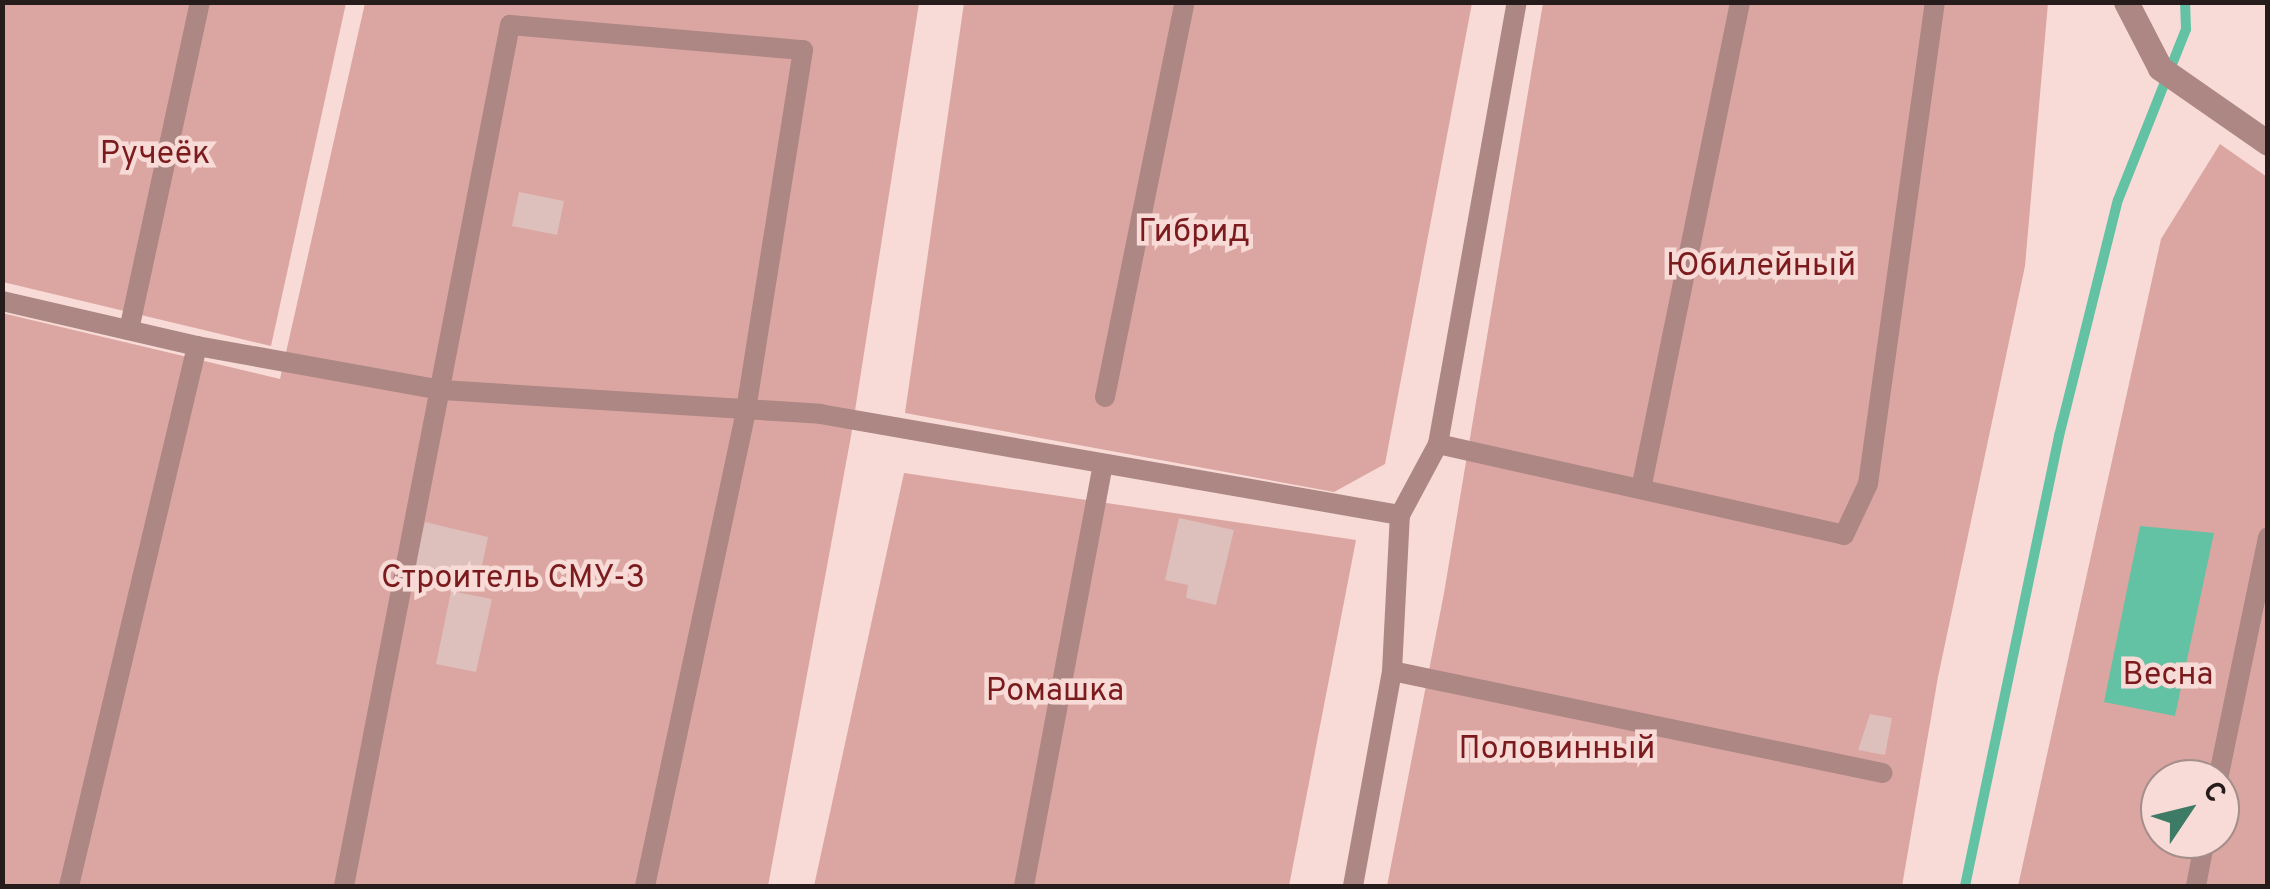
<!DOCTYPE html>
<meta charset="utf-8">
<style>
body{margin:0}
#map{position:relative;width:2270px;height:889px;overflow:hidden;background:#f8dad6;font-family:Overpass,sans-serif}
div>[style]{position:absolute}
[style*='--x']{left:calc(var(--x)*1px);top:calc(var(--y)*1px);width:calc(var(--w)*1px);rotate:calc(var(--a)*1deg)}
.green>*{inset:0;background:#dba6a1}
.water>*{inset:0;background:#63c2a3}
.stream>*{height:10px;margin:-5px;padding:0 5px;transform-origin:5px;border-radius:5px;background:#63c2a3}
.building>*{inset:0;background:#ddbfbc}
.service>*{height:20px;margin:-10px;padding:0 10px;transform-origin:10px;border-radius:10px;background:#ac8784}
.minor>*{height:25px;margin:-12.5px;padding:0 12.5px;transform-origin:12.5px;border-radius:12.5px;background:#ac8784}
span{translate:-50% -50%;white-space:nowrap;text-align:center;line-height:1.15;-webkit-text-stroke:9px #f8dad6;paint-order:stroke}
.park-label{font-size:32px;color:#7b1b1d}
.frame{position:absolute;inset:0;border:5px solid #261c1b;pointer-events:none}
.north{position:absolute;left:2140px;top:759px;width:100px;height:100px;box-sizing:border-box;background:#f8dad6;border:2px solid #a48e8b;border-radius:50%;rotate:55deg;font-size:28px;font-weight:700;line-height:40px;text-align:center;color:#261c1b}
.north::after{content:'';display:block;margin:auto;width:35px;height:45px;background:#3d7b67;clip-path:polygon(50% 0,100% 100%,50% 72%,0 100%)}
</style>
<div id="map">
<div class="green">
<i style="clip-path:polygon(3px 3px,346px 3px,271px 346px,3px 282px)"></i>
<i style="clip-path:polygon(365px 3px,919px 3px,851px 436px,768px 886px,3px 886px,2px 313px,280px 379px)"></i>
<i style="clip-path:polygon(964px 3px,1472px 3px,1385px 464px,1334px 492px,905px 413px)"></i>
<i style="clip-path:polygon(1543px 3px,2048px 3px,2025px 266px,1938px 677px,1902px 886px,1387px 886px,1444px 593px)"></i>
<i style="clip-path:polygon(evenodd,2220px 144px,2267px 177px,2267px 886px,2018px 886px,2161px 239px,2220px 144px,2160px 779px,2220px 779px,2220px 839px,2160px 839px,2160px 779px)"></i>
<i style="clip-path:polygon(904px 473px,1356px 540px,1289px 886px,814px 886px)"></i>
</div>
<div class="water">
<i style="clip-path:polygon(2140px 526px,2214px 533px,2175px 716px,2104px 702px)"></i>
</div>
<div class="stream">
<i style="--x:1965;--y:886;--w:460;--a:-78.2"></i>
<i style="--x:2059;--y:436;--w:243;--a:-76"></i>
<i style="--x:2118;--y:200;--w:184;--a:-68.3"></i>
<i style="--x:2186;--y:29;--w:27;--a:-92"></i>
</div>
<div class="building">
<i style="clip-path:polygon(519px 192px,564px 201px,557px 235px,512px 226px)"></i>
<i style="clip-path:polygon(1179px 518px,1234px 530px,1216px 605px,1186px 598px,1188px 585px,1165px 580px)"></i>
<i style="clip-path:polygon(425px 522px,488px 537px,479px 580px,415px 565px)"></i>
<i style="clip-path:polygon(451px 591px,492px 599px,476px 672px,436px 664px)"></i>
<i style="clip-path:polygon(1870px 714px,1892px 718px,1885px 755px,1858px 750px)"></i>
</div>
<div class="service">
<i style="--x:2;--y:301;--w:200;--a:13"></i>
<i style="--x:197;--y:346;--w:249;--a:10.2"></i>
<i style="--x:442;--y:390;--w:379;--a:3.6"></i>
<i style="--x:820;--y:414;--w:589;--a:9.88"></i>
<i style="--x:129;--y:330;--w:336;--a:-77.8"></i>
<i style="--x:1105;--y:397;--w:403;--a:-78.6"></i>
<i style="--x:1438;--y:444;--w:416;--a:12.6"></i>
<i style="--x:1844;--y:535;--w:56;--a:-64.8"></i>
<i style="--x:1868;--y:484;--w:487;--a:-82.1"></i>
<i style="--x:1641;--y:489;--w:497;--a:-78.5"></i>
<i style="--x:1392;--y:671;--w:501;--a:11.74"></i>
<i style="--x:2218;--y:779;--w:247;--a:-78.3"></i>
<i style="--x:69;--y:886;--w:555;--a:-76.66"></i>
<i style="--x:344;--y:886;--w:877;--a:-79.09"></i>
<i style="--x:510;--y:25;--w:294;--a:4.9"></i>
<i style="--x:803;--y:50;--w:365;--a:99"></i>
<i style="--x:746;--y:411;--w:486;--a:102"></i>
<i style="--x:1024;--y:886;--w:425;--a:-79.4"></i>
<i style="--x:1353;--y:886;--w:219;--a:-79.7"></i>
<i style="--x:1392;--y:671;--w:156;--a:-87.1"></i>
<i style="--x:1400;--y:515;--w:81;--a:-61.8"></i>
<i style="--x:1438;--y:444;--w:449;--a:-79.9"></i>
<i style="--x:2196;--y:886;--w:48;--a:-79.2"></i>
</div>
<div class="minor">
<i style="--x:2126;--y:2;--w:74;--a:62.7"></i>
<i style="--x:2160;--y:68;--w:131;--a:34.8"></i>
</div>
<div class="park-label">
<span style="left:155px;top:155px">Ручеёк</span>
<span style="left:1194px;top:233px">Гибрид</span>
<span style="left:1761px;top:267px">Юбилейный</span>
<span style="left:513px;top:579px">Строитель СМУ-3</span>
<span style="left:2168px;top:676px">Весна</span>
<span style="left:1055px;top:692px">Ромашка</span>
<span style="left:1557px;top:750px">Половинный</span>
</div>
<div class="frame"></div>
<div class="north">С</div>
</div>
